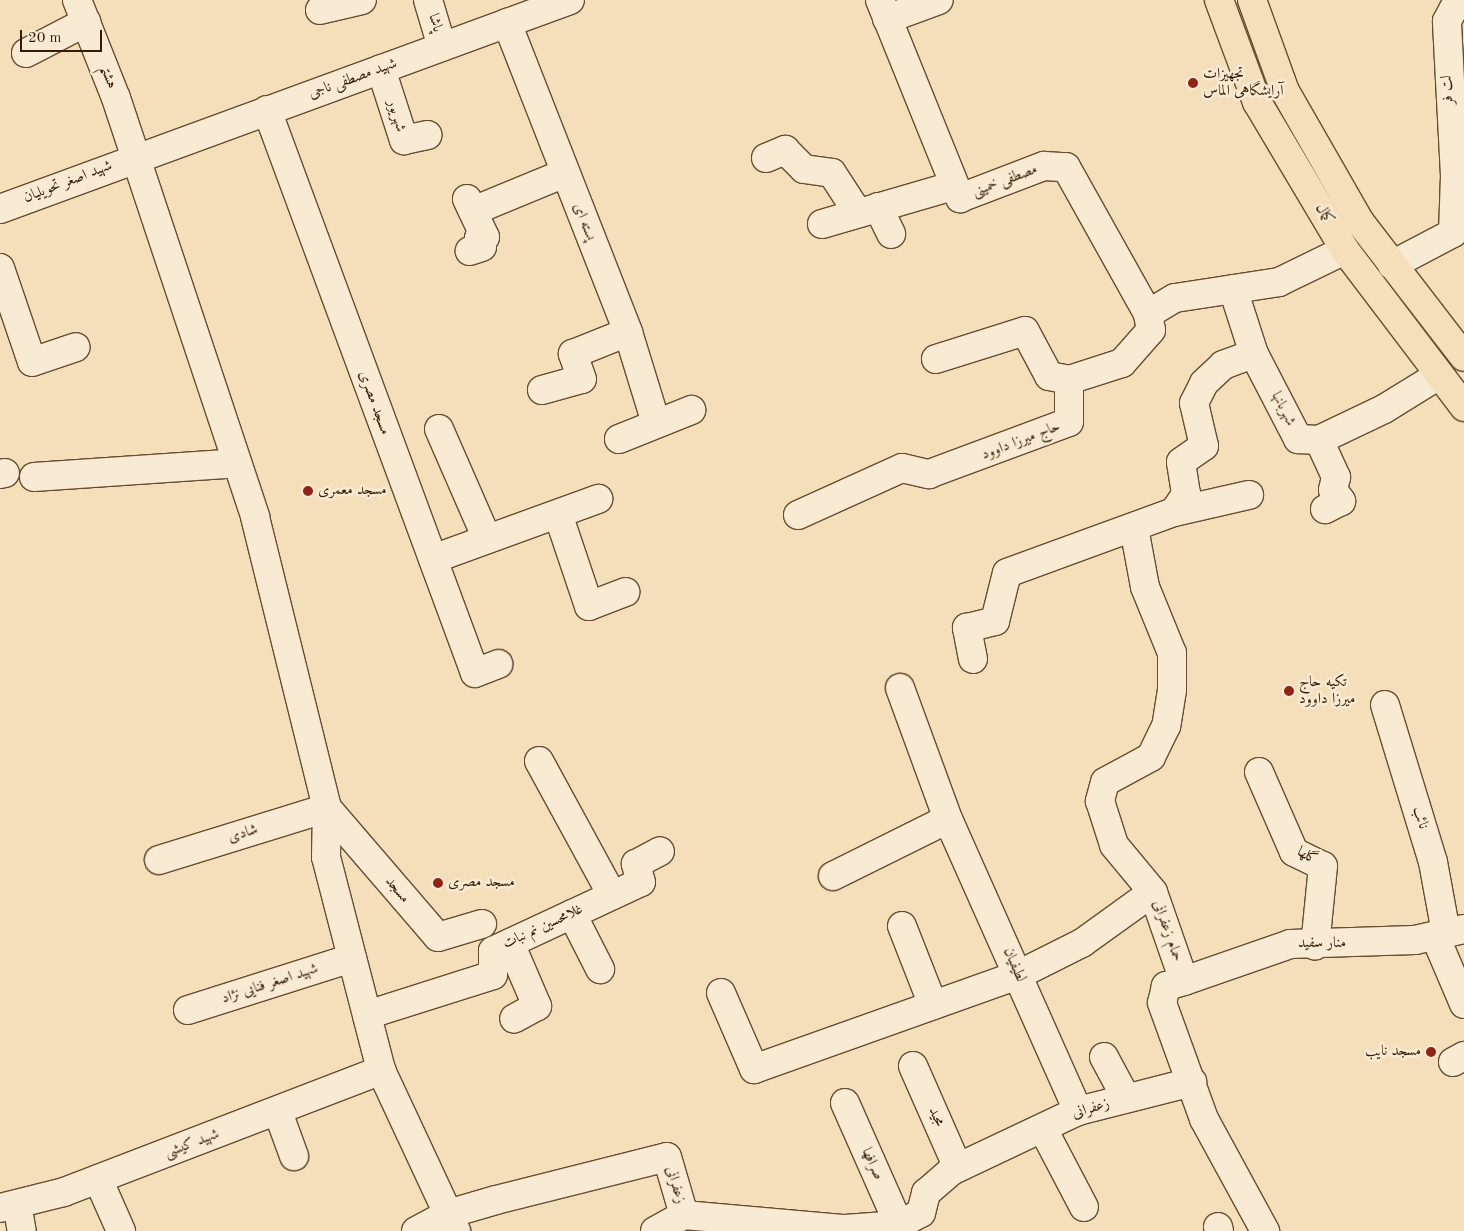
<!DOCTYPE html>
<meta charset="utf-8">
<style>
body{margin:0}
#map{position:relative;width:1464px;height:1231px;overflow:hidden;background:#f5dfbb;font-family:"Old Standard TT",Amiri,serif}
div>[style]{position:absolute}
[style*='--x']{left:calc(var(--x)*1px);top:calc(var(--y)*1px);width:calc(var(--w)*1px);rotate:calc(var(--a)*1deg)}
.roads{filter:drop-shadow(1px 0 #654d31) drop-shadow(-1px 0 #654d31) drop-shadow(0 1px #654d31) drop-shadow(0 -1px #654d31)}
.minor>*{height:28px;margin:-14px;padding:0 14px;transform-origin:14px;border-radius:14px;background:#f8ead3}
.major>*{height:28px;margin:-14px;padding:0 14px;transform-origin:14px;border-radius:14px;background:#f5dfbb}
.dots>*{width:14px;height:14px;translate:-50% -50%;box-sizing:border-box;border:2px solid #f8ead3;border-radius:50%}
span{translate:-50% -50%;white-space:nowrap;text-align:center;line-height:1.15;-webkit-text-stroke:5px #f8ead3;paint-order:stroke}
.street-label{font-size:15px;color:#351c03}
.poi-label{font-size:15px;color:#351c03}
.left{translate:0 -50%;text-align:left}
.right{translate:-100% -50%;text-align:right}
.scale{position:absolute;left:20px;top:30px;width:82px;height:22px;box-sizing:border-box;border:2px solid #351c03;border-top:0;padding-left:6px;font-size:15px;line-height:18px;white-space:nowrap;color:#351c03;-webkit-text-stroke:4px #f8ead3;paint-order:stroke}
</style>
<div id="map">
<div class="roads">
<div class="minor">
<i style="--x:77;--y:0;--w:105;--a:68.3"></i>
<i style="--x:116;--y:98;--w:441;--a:71.6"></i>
<i style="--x:255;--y:517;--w:300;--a:76.1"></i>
<i style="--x:327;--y:808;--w:49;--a:91.2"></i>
<i style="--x:326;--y:857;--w:220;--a:75.5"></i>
<i style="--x:381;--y:1070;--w:178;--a:65"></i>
<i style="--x:428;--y:0;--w:49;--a:73.4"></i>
<i style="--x:880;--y:0;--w:214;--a:68"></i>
<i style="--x:960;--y:198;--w:90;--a:-20.9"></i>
<i style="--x:1044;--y:166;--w:22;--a:3"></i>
<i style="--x:1066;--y:167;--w:168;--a:60.8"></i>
<i style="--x:320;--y:10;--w:43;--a:-13.4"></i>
<i style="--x:887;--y:19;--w:55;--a:-20.1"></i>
<i style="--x:507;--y:23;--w:332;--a:68.6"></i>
<i style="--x:628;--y:332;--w:95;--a:72.9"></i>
<i style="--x:26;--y:53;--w:68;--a:-27.3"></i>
<i style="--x:381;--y:69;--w:75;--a:72.1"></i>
<i style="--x:404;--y:140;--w:24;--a:-12"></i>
<i style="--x:267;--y:110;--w:600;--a:69.72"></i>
<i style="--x:475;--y:673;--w:25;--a:-21"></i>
<i style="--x:766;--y:158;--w:21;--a:-23"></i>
<i style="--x:785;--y:150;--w:27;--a:45"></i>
<i style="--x:804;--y:169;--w:28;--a:8"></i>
<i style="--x:832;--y:173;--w:48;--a:57"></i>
<i style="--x:467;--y:199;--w:42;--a:64.7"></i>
<i style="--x:485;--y:237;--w:6;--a:171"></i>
<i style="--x:479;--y:238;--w:9;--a:72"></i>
<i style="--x:482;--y:247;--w:13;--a:162"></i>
<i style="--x:878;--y:207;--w:30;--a:64"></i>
<i style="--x:0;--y:209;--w:607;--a:-20.14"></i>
<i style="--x:473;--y:211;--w:100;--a:-22.4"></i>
<i style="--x:822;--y:224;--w:136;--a:-16.2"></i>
<i style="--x:1392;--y:265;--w:69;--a:-27.7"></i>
<i style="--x:1453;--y:233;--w:57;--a:-88"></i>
<i style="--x:1455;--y:176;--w:155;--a:-93"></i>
<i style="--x:1447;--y:21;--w:24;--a:-62"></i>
<i style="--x:0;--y:268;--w:99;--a:71.2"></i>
<i style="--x:32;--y:362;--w:46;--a:-18.8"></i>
<i style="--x:1233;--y:289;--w:68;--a:72.1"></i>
<i style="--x:1254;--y:354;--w:96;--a:62.6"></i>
<i style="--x:1298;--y:439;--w:21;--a:3"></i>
<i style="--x:1319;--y:440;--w:72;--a:-25.5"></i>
<i style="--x:1384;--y:409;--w:65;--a:-31.7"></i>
<i style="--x:936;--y:359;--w:93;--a:-17.5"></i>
<i style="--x:1025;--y:331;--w:51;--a:61.9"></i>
<i style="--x:1049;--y:376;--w:20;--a:11"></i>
<i style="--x:542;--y:390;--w:41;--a:-15.4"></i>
<i style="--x:582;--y:379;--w:27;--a:-110"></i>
<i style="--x:573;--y:354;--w:59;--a:-21.8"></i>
<i style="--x:439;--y:429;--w:120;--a:66.4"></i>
<i style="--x:619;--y:439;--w:78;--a:-21.9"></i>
<i style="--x:1319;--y:440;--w:41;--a:65.3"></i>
<i style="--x:1336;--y:477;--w:13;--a:103"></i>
<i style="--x:1333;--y:490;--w:14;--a:54"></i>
<i style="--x:1341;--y:501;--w:18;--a:153"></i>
<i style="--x:0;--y:474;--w:5;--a:-11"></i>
<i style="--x:34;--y:477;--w:203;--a:-3.9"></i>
<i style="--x:1174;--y:512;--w:77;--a:-12.8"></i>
<i style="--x:558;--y:514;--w:97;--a:71.4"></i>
<i style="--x:589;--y:606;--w:39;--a:-21"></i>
<i style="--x:798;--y:515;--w:114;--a:-24.3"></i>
<i style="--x:902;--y:468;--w:28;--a:13"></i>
<i style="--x:929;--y:474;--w:149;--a:-20.4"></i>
<i style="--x:1069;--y:422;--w:42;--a:-90"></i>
<i style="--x:1069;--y:380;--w:56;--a:-17.8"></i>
<i style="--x:1122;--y:363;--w:44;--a:-48.7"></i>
<i style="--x:1151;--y:330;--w:16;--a:-101"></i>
<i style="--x:1148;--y:314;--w:31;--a:-31"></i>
<i style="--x:1175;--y:298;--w:105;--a:-8.7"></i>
<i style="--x:1279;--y:282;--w:73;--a:-25.9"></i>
<i style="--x:1134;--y:528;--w:60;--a:79.4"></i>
<i style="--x:1145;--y:587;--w:71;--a:67.8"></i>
<i style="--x:1172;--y:653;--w:37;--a:90"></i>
<i style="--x:1172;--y:690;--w:36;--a:99"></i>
<i style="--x:1166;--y:726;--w:34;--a:116"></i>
<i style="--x:1151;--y:757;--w:52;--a:151.5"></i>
<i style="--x:1105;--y:782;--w:20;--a:105"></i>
<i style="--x:1100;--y:801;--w:46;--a:72.3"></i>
<i style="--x:1114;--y:845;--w:61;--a:50.3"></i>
<i style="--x:1153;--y:892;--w:94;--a:70.8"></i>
<i style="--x:1184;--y:981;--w:19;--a:164"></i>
<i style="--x:1166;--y:986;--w:17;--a:103"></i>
<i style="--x:1162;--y:1003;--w:123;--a:70.1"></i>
<i style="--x:1204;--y:1119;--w:128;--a:61.4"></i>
<i style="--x:433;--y:559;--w:176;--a:-20"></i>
<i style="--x:973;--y:659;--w:32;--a:-101"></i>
<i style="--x:967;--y:628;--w:29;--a:-14"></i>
<i style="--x:995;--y:621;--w:49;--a:-76"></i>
<i style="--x:1007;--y:573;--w:178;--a:-20.1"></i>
<i style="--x:1174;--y:512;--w:22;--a:-56"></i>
<i style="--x:1186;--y:494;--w:32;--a:-99"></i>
<i style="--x:1181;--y:462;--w:28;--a:-35"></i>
<i style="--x:1204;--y:446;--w:44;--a:-103.1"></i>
<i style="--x:1194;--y:403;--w:22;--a:-63"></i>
<i style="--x:1204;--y:383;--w:26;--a:-43"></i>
<i style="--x:1223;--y:365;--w:33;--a:-20"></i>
<i style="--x:900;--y:688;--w:140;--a:69.9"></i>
<i style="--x:948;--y:819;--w:320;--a:66"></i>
<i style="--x:1385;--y:705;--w:164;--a:73"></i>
<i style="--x:1433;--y:862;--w:72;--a:79.6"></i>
<i style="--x:539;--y:761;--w:153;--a:61.4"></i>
<i style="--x:1259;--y:772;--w:87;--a:66.4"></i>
<i style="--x:1294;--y:852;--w:32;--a:26"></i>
<i style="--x:1323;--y:866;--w:80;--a:95.7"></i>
<i style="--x:327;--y:808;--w:170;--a:49.3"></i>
<i style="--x:438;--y:937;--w:46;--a:-16.5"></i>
<i style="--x:159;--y:860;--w:176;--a:-17.2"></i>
<i style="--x:833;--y:876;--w:128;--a:-26.4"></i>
<i style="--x:572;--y:914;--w:62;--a:63"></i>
<i style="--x:902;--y:926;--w:85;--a:68.6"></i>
<i style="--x:1435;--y:936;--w:74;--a:66.9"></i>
<i style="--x:510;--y:943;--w:69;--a:66.8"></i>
<i style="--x:537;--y:1006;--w:26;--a:151"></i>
<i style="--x:1184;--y:981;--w:112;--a:-19.2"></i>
<i style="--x:1290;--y:944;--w:125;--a:-1.8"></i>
<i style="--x:1415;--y:940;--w:50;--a:-12.7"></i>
<i style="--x:721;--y:993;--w:83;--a:66.5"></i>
<i style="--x:754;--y:1069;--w:280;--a:-19.6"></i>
<i style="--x:1018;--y:975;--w:72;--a:-26.6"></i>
<i style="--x:1082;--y:943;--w:87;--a:-35.7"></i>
<i style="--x:188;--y:1010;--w:172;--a:-17.6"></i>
<i style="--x:367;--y:1015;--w:132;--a:-17.6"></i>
<i style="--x:493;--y:975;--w:24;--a:-90"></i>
<i style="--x:493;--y:951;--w:163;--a:-25"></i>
<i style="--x:641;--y:882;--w:19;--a:-106"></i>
<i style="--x:636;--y:864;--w:27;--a:-28"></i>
<i style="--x:1104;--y:1057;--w:47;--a:61.8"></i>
<i style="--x:1453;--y:1062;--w:13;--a:-29"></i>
<i style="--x:913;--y:1066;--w:111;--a:66.2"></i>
<i style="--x:845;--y:1103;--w:133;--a:66.1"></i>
<i style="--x:278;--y:1112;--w:47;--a:70"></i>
<i style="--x:1043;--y:1129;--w:88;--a:62.3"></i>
<i style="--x:98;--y:1179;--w:57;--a:66.1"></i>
<i style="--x:17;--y:1204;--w:27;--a:80"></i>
<i style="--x:0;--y:1208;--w:66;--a:-14"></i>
<i style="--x:64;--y:1192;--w:340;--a:-21"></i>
<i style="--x:1218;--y:1227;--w:4;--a:76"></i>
<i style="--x:416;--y:1231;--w:36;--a:-28"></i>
<i style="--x:448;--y:1214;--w:50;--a:-16.3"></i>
<i style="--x:496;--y:1200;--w:176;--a:-14.1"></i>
<i style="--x:667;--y:1157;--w:60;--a:73.7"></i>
<i style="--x:684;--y:1215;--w:162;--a:5"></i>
<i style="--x:845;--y:1229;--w:54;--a:-4.2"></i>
<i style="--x:899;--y:1225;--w:25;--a:-29"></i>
<i style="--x:921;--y:1213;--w:21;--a:-76"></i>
<i style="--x:926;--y:1193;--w:33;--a:-41"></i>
<i style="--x:951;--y:1171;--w:140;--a:-25.3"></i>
<i style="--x:1078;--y:1111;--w:118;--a:-14.3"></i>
<i style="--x:655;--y:1231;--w:33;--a:-29"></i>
</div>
<div class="major">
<i style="--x:1219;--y:0;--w:109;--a:69.6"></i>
<i style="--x:1257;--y:102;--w:172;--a:59.3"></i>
<i style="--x:1345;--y:250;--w:197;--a:52.8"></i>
<i style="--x:1252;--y:0;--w:97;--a:70.1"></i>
<i style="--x:1285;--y:91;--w:151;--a:60.2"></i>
<i style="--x:1360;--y:222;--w:170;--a:52.4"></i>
</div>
</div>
<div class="dots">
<i style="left:1193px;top:83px;background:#8f2418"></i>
<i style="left:308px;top:491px;background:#8f2418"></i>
<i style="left:1289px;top:691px;background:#8f2418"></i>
<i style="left:438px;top:883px;background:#8f2418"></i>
<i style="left:1431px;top:1052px;background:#8f2418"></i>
</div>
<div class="street-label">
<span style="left:435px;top:23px;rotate:73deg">پاشا</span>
<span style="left:108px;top:77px;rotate:68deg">هشتم</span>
<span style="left:353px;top:79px;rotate:-20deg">شهید مصطفی ناجی</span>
<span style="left:1448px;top:90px;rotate:-94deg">لت فر</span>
<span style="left:396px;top:116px;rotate:73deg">شهریور</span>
<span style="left:1005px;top:181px;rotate:-21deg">مصطفی خمینی</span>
<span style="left:68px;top:182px;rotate:-21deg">شهید اصغر تحویلیان</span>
<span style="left:1324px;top:214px;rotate:59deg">کمال</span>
<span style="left:584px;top:222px;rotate:69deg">پسته ای</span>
<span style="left:374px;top:403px;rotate:70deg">مسجد مصری</span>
<span style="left:1283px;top:409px;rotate:63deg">شهربانها</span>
<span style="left:1021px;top:441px;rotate:-21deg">حاج میرزا داوود</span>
<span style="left:1420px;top:818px;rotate:73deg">نائب</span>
<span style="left:243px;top:834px;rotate:-17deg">شادی</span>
<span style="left:1307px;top:856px;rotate:30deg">گلها</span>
<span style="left:397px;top:890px;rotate:50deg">مسجد</span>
<span style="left:543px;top:927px;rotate:-25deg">غلامحسین نم نبات</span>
<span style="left:1167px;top:931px;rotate:71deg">حمام زعفرانی</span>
<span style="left:1322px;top:944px">منار سفید</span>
<span style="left:1014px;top:965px;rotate:66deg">لطیفیان</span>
<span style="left:270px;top:984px;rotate:-18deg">شهید اصغر فنایی نژاد</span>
<span style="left:1091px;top:1109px;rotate:-17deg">زعفرانی</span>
<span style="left:936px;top:1117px;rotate:66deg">مجید</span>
<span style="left:192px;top:1144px;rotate:-21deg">شهید کیشی</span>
<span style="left:872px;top:1164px;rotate:66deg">صرافها</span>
<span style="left:675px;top:1185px;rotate:74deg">زعفرانی</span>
</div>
<div class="poi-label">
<span class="left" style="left:1203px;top:83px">تجهیزات<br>آرایشگاهی الماس</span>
<span class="left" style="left:318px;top:491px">مسجد معمری</span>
<span class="left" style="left:1299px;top:691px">تکیه حاج<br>میرزا داوود</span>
<span class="left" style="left:448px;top:883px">مسجد مصری</span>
<span class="right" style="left:1421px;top:1052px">مسجد نایب</span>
</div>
<div class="scale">20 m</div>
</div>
